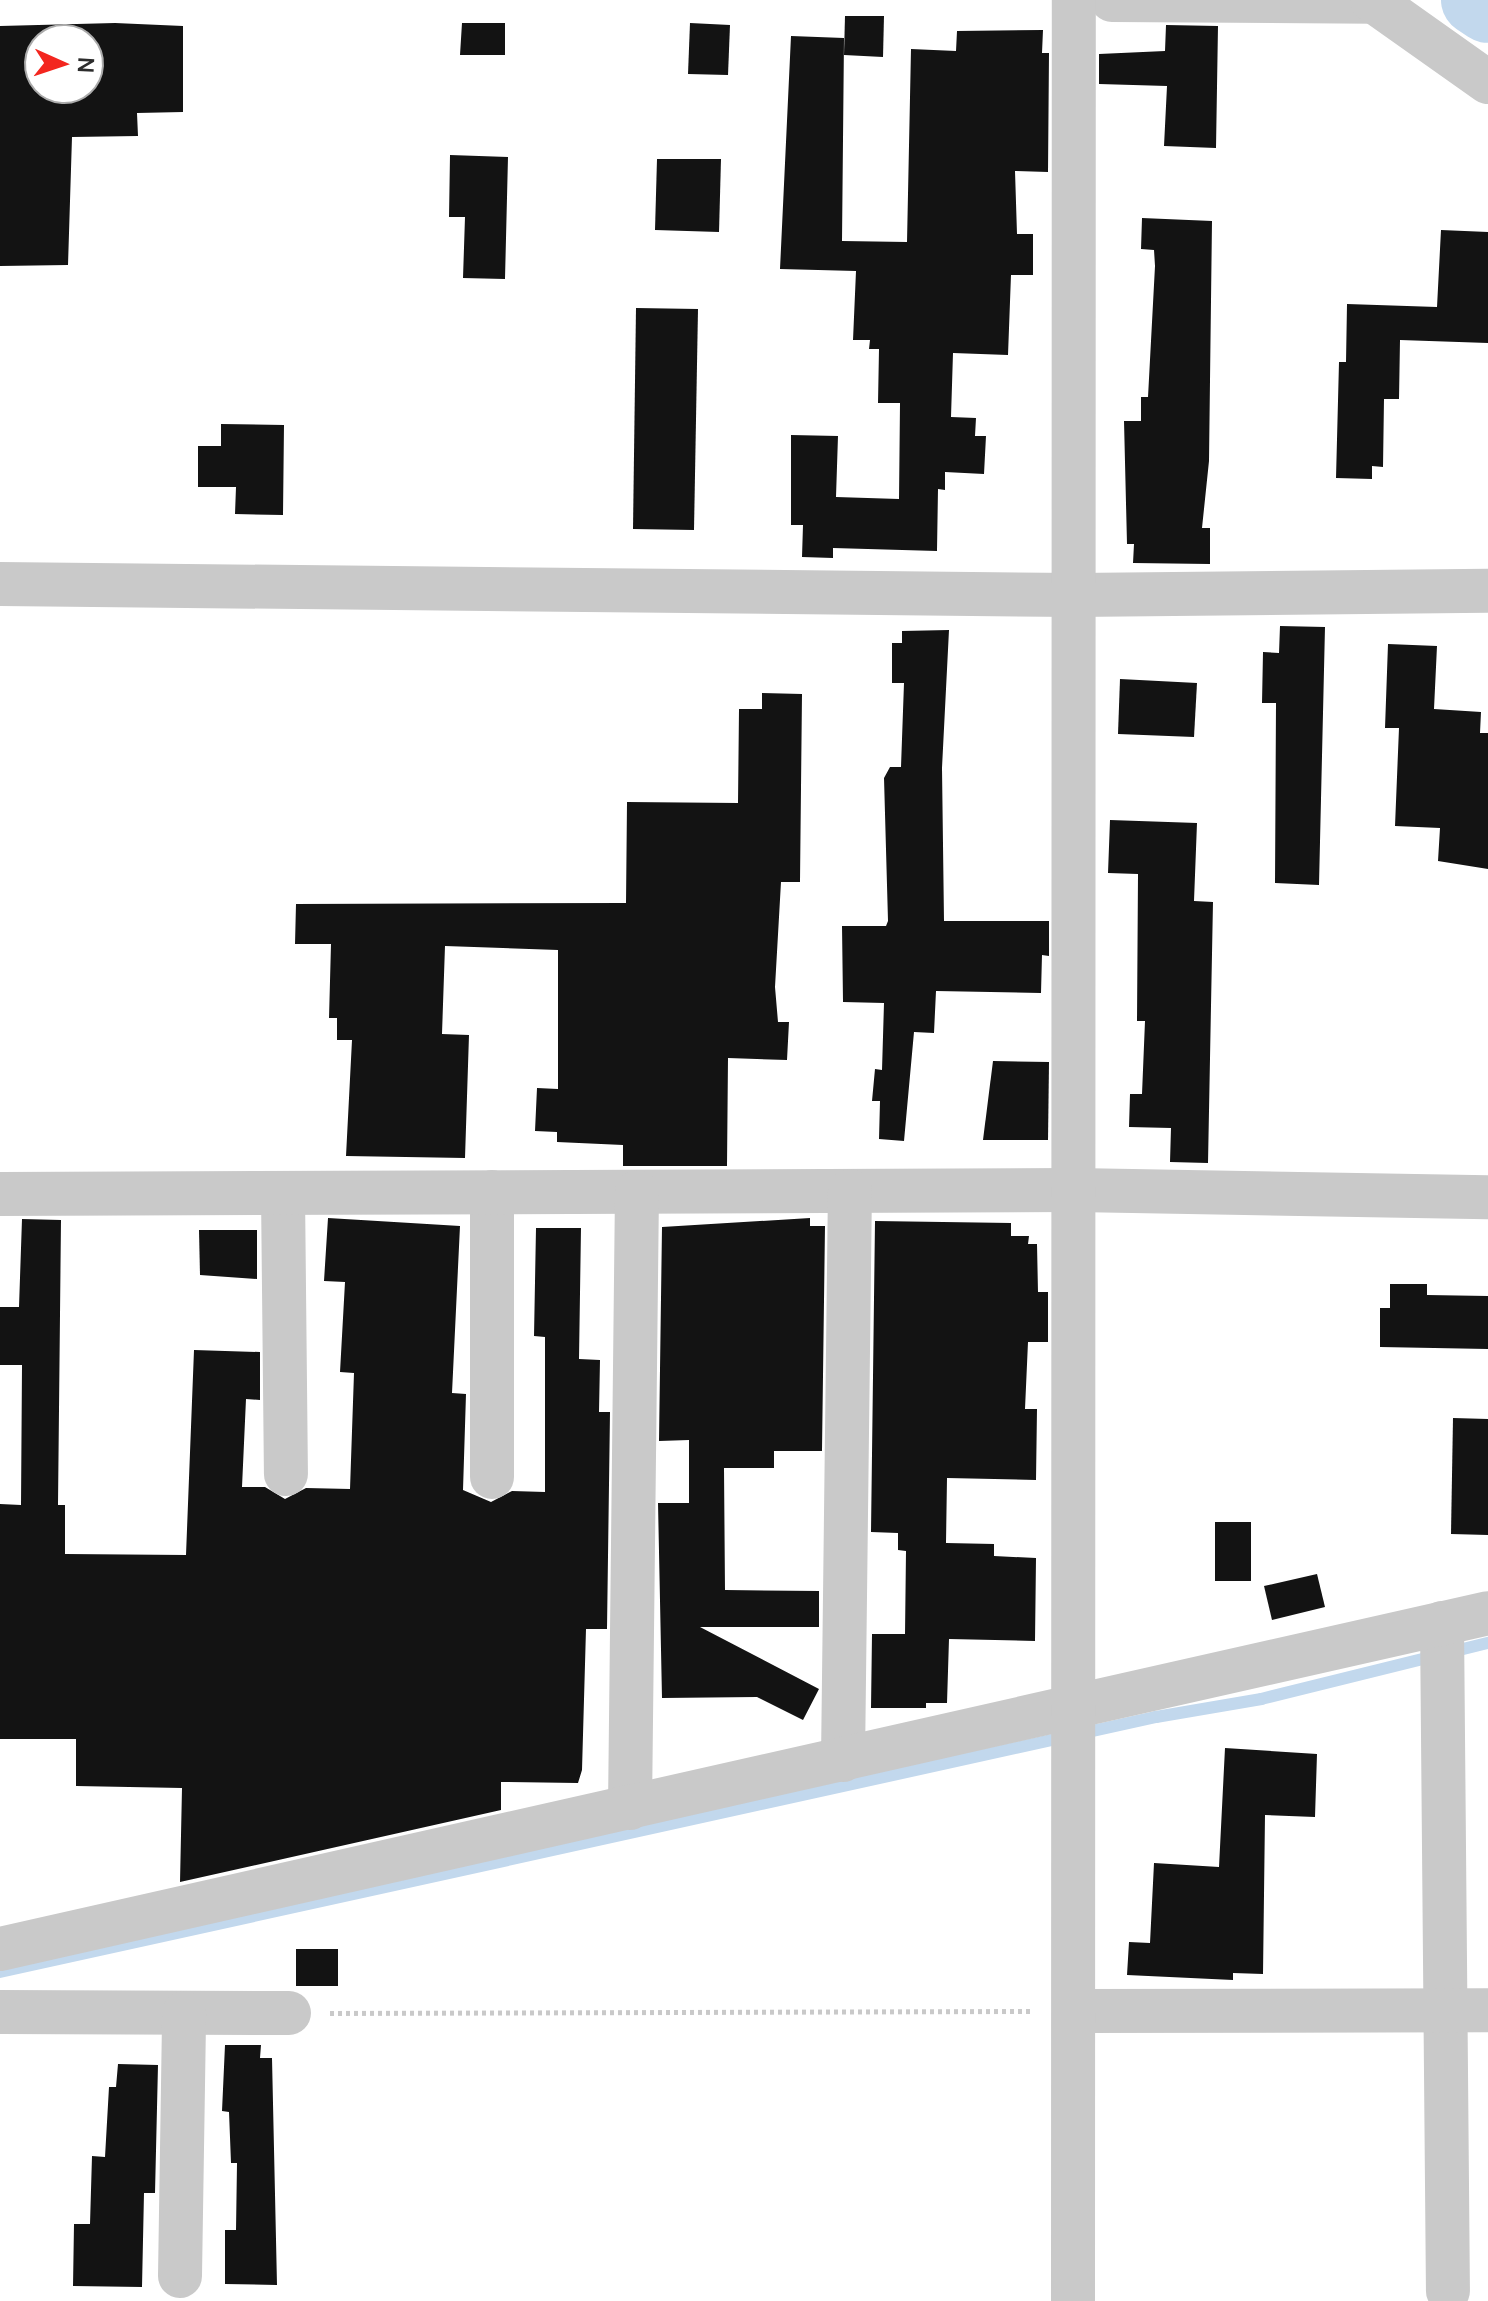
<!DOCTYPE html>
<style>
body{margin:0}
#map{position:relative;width:1488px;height:2301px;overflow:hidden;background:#fff;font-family:Manrope,sans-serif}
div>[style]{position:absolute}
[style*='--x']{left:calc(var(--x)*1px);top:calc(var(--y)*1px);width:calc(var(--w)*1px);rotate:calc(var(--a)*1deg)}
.stream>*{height:12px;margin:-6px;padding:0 6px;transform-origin:6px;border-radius:6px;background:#c2d8ed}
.river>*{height:70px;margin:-35px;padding:0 35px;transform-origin:35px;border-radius:35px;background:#c2d8ed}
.building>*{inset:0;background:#131313}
.path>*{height:5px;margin-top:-2.5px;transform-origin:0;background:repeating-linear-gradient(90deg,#c9c9c9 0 4px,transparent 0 8px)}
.minor>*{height:44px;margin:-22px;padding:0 22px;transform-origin:22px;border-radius:22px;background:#c9c9c9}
span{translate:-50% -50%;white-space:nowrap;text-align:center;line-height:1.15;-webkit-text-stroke:8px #fff;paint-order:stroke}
.north{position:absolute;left:24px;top:24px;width:80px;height:80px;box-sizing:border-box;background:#fff;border:2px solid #ababab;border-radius:50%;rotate:93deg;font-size:22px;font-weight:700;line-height:32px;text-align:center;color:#2c2c2c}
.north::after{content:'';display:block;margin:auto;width:28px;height:36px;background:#f3261f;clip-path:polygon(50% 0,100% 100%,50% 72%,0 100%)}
</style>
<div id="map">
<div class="stream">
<i style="--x:0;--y:1972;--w:1184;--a:-12.44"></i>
<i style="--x:1156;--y:1717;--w:107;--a:-9.7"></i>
<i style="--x:1261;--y:1699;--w:234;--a:-13.9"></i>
</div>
<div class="river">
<i style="--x:1476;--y:0;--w:14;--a:34"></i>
</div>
<div class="building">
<i style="clip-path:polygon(845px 16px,884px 16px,883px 57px,844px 55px)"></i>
<i style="clip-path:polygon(evenodd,115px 23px,183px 26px,183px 112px,137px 113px,138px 136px,72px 137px,68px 265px,0 266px,0 26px,115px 23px,40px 40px,88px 40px,88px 88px,40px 88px,40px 40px)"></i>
<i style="clip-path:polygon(462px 23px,505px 23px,505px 55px,460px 55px)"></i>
<i style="clip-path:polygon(690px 23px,730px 25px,728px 75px,688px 74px)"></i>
<i style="clip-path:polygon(1166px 25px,1218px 26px,1216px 148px,1164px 146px,1167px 86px,1099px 84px,1099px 54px,1165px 51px)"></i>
<i style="clip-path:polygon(1043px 30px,1042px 53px,1049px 53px,1048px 172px,1015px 171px,1017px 234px,1033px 234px,1033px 275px,1011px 275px,1008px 355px,953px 353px,951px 417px,976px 418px,975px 436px,986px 436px,984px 474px,945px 472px,945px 490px,938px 489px,937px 551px,833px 548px,833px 558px,802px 557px,803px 525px,791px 525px,791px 435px,838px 436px,836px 497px,899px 499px,900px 403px,878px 403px,879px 349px,869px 349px,870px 340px,853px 340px,856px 271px,780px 269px,791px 36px,844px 38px,842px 241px,907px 242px,911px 49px,956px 51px,957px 31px)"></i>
<i style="clip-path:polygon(450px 155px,508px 157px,505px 279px,463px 278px,465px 217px,449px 217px)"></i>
<i style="clip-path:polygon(657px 159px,721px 159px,719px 232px,655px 230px)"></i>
<i style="clip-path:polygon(1142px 218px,1212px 221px,1209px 461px,1202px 528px,1210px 528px,1210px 564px,1133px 563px,1134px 544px,1127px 544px,1124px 421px,1141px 421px,1141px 397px,1148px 397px,1155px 266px,1154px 250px,1141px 249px)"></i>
<i style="clip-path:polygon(1441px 230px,1488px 232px,1488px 343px,1400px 340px,1399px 399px,1384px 399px,1383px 467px,1372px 466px,1372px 479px,1336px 478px,1339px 362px,1346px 362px,1347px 304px,1437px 307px)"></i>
<i style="clip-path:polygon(636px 308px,698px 309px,694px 530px,633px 529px)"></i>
<i style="clip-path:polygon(221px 424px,284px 425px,283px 515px,235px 514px,236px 487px,198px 487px,198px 446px,221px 446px)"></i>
<i style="clip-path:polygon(1280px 626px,1325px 627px,1319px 885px,1275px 883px,1276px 703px,1262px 703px,1263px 652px,1279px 653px)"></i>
<i style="clip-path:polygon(949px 630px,942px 768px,944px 921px,1049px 921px,1049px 956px,1042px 955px,1041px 993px,936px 991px,934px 1033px,914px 1032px,904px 1141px,879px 1139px,880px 1101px,872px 1101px,875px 1069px,882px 1070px,884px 1003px,843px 1002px,842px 926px,886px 926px,888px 921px,884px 778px,890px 767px,901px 767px,904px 683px,892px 683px,892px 643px,902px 643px,902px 631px)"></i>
<i style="clip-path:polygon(1388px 644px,1437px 646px,1434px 709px,1481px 712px,1480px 733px,1488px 733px,1488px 869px,1438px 861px,1440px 828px,1395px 826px,1399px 728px,1385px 728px)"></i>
<i style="clip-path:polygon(1120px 679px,1197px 683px,1194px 737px,1118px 734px)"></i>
<i style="clip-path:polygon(762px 693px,802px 694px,800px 882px,781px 882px,775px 987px,778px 1022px,789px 1022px,787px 1060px,728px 1058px,727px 1166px,623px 1166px,623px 1145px,557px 1142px,557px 1132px,535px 1131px,537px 1088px,558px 1089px,558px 950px,445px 946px,442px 1034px,469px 1035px,465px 1158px,346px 1156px,352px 1040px,337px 1040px,337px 1018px,329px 1018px,331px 944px,295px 944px,296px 904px,626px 903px,627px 802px,738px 803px,739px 709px,762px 709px)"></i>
<i style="clip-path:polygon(1110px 820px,1197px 823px,1194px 901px,1213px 902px,1208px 1163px,1170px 1162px,1171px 1128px,1129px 1127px,1130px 1094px,1142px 1094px,1145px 1021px,1137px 1021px,1138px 874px,1108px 873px)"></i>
<i style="clip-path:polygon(993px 1061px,1049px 1062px,1048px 1140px,983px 1140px)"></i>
<i style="clip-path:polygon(328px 1218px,460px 1226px,452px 1393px,466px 1394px,463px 1490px,491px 1502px,512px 1491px,545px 1492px,545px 1337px,534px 1336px,536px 1228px,581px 1228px,579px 1359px,600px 1360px,599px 1412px,610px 1412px,607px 1629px,586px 1629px,582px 1770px,578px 1783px,501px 1782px,501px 1810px,180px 1882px,182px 1788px,76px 1786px,76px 1739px,0 1739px,0 1504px,21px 1505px,22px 1365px,0 1365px,0 1307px,19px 1307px,22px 1219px,61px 1220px,58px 1505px,65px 1505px,65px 1554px,186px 1555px,194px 1350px,260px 1352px,260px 1400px,246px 1399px,242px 1487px,265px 1487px,285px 1499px,306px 1488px,350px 1489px,354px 1373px,340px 1372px,345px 1282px,324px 1281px)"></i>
<i style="clip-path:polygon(810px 1218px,810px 1226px,825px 1226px,822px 1451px,774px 1451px,774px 1468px,724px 1468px,725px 1590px,819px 1591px,819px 1627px,700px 1627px,819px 1689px,803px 1720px,757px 1697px,662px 1698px,658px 1503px,689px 1503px,689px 1440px,659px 1441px,662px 1227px)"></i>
<i style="clip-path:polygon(875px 1221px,1011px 1223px,1011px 1236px,1029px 1236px,1028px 1244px,1037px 1244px,1038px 1292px,1048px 1292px,1048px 1342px,1028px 1342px,1025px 1409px,1037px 1409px,1036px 1480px,947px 1478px,946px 1543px,994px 1544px,994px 1556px,1036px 1558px,1035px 1641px,949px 1639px,947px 1703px,926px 1703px,926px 1708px,871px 1708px,872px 1634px,905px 1634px,906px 1551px,898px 1550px,898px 1533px,871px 1532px)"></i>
<i style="clip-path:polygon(199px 1230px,257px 1230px,257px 1279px,200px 1275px)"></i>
<i style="clip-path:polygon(1390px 1284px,1427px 1284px,1427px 1295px,1488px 1296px,1488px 1349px,1380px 1347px,1380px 1308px,1390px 1308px)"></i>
<i style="clip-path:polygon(1453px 1418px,1488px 1419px,1488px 1535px,1451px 1534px)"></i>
<i style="clip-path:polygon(1215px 1522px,1251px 1522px,1251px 1581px,1215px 1581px)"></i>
<i style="clip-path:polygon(1317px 1574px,1325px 1607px,1272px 1620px,1264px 1586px)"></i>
<i style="clip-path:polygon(1225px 1748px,1317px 1754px,1315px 1817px,1265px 1815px,1263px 1974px,1233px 1973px,1233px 1980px,1127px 1975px,1129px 1942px,1150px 1943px,1154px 1863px,1219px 1867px)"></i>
<i style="clip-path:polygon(296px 1949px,338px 1949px,338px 1986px,296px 1986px)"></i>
<i style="clip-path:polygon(225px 2045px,261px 2045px,260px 2058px,272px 2058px,277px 2285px,225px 2284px,225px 2230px,236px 2230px,237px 2163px,231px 2163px,229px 2112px,222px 2111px)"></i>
<i style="clip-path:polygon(118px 2064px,158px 2065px,155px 2193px,144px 2193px,142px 2287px,73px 2286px,74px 2224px,90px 2224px,92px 2156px,105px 2157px,109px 2087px,116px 2087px)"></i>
</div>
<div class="path">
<i style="--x:330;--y:2013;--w:702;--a:-0.16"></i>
</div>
<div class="minor">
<i style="--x:1112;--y:0;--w:262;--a:0.4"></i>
<i style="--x:1372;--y:0;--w:142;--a:35.3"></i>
<i style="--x:0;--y:584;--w:1075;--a:0.59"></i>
<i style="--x:1075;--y:595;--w:413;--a:-0.6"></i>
<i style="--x:492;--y:1192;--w:285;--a:90"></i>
<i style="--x:283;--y:1193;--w:281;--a:89.4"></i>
<i style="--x:0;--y:1194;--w:1076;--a:-0.21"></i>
<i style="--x:1076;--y:1190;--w:412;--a:1"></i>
<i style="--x:1442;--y:1623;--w:668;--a:89.49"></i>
<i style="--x:843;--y:1760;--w:569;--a:-89.3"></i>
<i style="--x:630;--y:1808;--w:616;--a:-89.35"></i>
<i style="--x:0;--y:1949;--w:1525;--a:-12.72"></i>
<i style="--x:1075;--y:2011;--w:413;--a:-0.1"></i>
<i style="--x:0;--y:2012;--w:289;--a:0.2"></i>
<i style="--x:180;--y:2276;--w:263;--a:-89.1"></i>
<i style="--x:1073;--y:2301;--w:2301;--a:-89.98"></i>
</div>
<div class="north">N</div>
</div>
